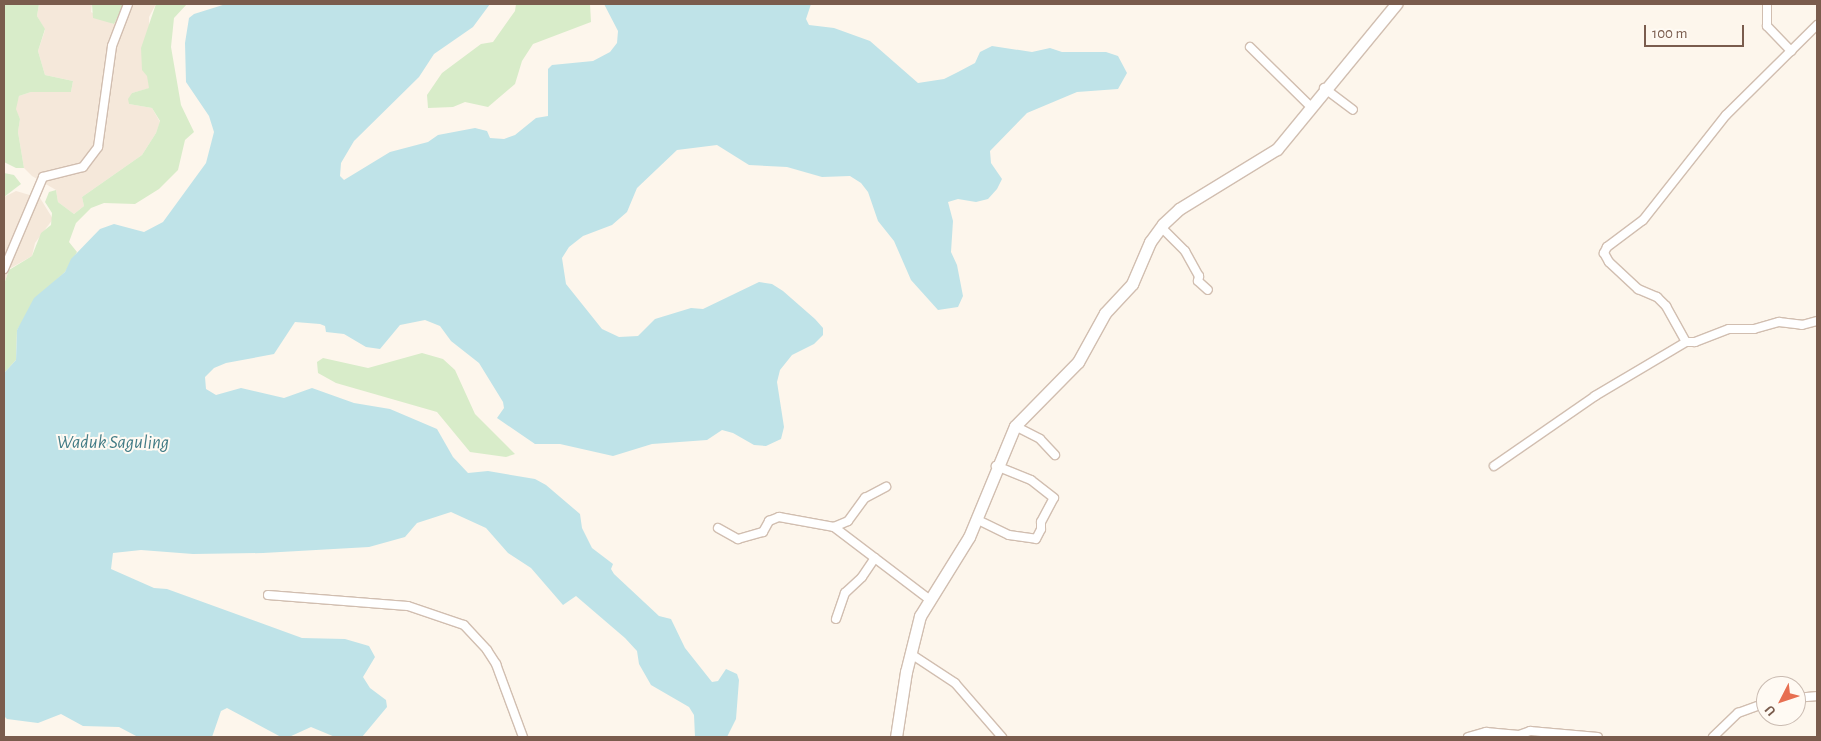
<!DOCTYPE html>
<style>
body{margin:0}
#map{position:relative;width:1821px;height:741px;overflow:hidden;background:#fdf6ec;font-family:"Alegreya Sans",sans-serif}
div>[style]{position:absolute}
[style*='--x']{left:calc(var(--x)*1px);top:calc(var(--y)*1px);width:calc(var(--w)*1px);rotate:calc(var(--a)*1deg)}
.residential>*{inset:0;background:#f5e8da}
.green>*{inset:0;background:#d8ecc9}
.water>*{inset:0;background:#bfe3e8}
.roads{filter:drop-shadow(1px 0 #d1beb0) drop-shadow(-1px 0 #d1beb0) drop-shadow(0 1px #d1beb0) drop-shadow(0 -1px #d1beb0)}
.street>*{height:8px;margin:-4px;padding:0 4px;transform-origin:4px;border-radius:4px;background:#fff}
.secondary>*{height:11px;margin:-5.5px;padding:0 5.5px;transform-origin:5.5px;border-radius:5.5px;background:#fff}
span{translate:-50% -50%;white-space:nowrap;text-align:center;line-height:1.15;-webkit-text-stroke:4px #fffaf3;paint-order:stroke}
.water-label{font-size:19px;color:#437c86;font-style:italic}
.frame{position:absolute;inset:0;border:5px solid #7a5c4d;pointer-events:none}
.north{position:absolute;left:1756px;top:676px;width:50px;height:50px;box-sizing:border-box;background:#fffaf3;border:1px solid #cabbb1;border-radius:50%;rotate:229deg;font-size:14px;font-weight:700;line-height:20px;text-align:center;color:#7a5c4d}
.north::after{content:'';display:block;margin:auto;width:18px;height:22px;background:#e76f51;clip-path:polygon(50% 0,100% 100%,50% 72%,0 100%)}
.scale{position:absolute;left:1644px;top:25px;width:100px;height:22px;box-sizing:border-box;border:2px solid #7a5c4d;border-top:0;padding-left:6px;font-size:15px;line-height:18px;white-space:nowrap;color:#7a5c4d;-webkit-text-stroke:4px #fffaf3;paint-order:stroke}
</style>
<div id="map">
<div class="residential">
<i style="clip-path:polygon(39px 4px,92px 4px,91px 12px,113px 24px,124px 4px,156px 4px,149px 17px,150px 88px,132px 93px,129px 104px,152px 108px,160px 122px,156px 133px,142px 155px,82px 197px,84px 206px,74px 214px,58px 202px,56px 190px,32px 176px,24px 168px,18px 132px,20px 119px,15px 109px,19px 96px,31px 92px,71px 92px,73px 81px,45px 75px,38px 51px,45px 30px,37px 16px)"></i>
<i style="clip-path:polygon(16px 191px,40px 198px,53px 219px,35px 243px,32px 256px,9px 269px,4px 284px,4px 197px)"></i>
</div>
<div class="green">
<i style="clip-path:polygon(39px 4px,37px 16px,45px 29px,38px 51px,45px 75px,73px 81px,71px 92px,31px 92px,19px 96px,16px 109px,20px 119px,18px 132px,24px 168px,16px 168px,4px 162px,4px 5px)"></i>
<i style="clip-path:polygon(92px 4px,124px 4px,114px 24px,93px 18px)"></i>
<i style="clip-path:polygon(156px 4px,187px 4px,174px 18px,171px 47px,181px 105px,194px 132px,185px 140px,178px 170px,159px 189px,135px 204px,104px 203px,91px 208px,76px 223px,69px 242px,77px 252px,65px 272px,41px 294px,17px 330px,16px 360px,4px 373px,4px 284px,9px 270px,32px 256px,41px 233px,51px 225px,52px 213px,45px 202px,49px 192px,56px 190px,58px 202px,74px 214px,84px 206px,82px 197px,142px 155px,156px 133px,160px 121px,152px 108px,129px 104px,128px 99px,132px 93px,149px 88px,147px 76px,142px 70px,141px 48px)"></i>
<i style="clip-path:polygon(516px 4px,590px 4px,591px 22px,533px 44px,522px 61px,515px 84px,488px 107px,465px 102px,453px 107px,428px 108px,427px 95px,442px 73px,481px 44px,493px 42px,515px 11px)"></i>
<i style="clip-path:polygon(4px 173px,14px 175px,21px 184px,4px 197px)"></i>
<i style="clip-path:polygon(422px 353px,443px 359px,455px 370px,475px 414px,515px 454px,506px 457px,470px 452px,437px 412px,336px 383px,318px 373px,317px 362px,323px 358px,368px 368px)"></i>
</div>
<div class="water">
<i style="clip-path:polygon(226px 4px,490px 4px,473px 27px,434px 54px,419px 77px,354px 141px,341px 163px,340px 176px,344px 180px,390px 152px,428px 142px,438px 135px,475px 128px,487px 131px,490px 138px,504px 139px,515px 135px,536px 118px,548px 116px,548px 69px,552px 65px,593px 61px,610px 52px,617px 43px,618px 31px,604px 4px,811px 4px,806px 19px,809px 25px,834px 28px,870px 41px,918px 83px,944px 79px,958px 72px,975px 63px,980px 52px,992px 46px,1032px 52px,1050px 48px,1062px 52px,1106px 52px,1118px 56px,1127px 73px,1118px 89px,1077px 92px,1027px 113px,990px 151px,991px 163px,1002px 179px,997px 189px,988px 199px,976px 202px,958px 199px,948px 202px,953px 221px,951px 252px,957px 265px,963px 296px,958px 307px,938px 310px,911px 280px,894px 241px,878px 221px,868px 192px,861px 183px,850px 176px,822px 177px,787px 167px,749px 165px,717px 145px,677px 150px,637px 188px,627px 212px,612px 225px,583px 236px,569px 247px,562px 258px,566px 284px,602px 329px,619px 337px,638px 336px,655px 319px,691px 308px,703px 309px,759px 282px,772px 284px,783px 291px,815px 319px,823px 328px,823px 335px,814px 344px,792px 355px,780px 370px,777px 382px,784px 427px,781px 439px,766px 446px,754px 445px,733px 433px,722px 430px,707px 440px,652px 444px,613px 456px,560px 444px,535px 444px,497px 418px,504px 408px,503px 402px,479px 363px,451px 341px,440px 326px,425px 320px,400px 325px,380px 349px,366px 347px,344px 334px,326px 332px,325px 326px,320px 324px,295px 322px,274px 354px,226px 363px,214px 368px,205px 377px,206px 389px,216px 395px,241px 388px,284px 398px,312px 388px,354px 403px,390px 409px,437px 429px,453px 457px,468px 473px,488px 471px,535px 479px,546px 485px,580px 514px,582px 528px,592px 548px,613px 564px,611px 569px,614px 574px,659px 616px,671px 619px,685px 648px,712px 682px,718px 681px,726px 669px,737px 674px,739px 680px,736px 719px,727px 737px,695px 737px,694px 715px,689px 707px,651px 685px,639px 664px,637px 651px,625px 638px,576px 596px,563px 605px,531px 568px,508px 553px,486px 528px,451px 512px,417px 523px,405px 537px,369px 547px,263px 553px,193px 554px,141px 550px,113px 553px,111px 569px,154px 588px,167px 589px,302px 638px,345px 639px,369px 646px,375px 657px,363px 677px,370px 688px,386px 700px,387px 707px,362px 737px,335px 737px,311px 727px,289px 737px,281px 737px,227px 708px,221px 711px,212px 737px,138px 737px,119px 727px,83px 726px,61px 714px,38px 723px,7px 719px,4px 716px,4px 373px,16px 360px,17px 330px,34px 298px,65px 272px,71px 259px,100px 229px,114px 224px,144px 232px,163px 222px,206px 163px,214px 132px,209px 116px,186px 82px,185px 43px,189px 18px,194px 14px)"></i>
</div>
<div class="roads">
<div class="street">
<i style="--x:1767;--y:4;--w:22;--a:90"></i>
<i style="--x:1767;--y:26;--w:35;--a:46"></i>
<i style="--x:1817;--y:25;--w:128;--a:135.3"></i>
<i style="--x:1726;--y:115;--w:134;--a:128.3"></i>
<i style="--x:1643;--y:220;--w:45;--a:143.1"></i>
<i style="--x:1607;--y:247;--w:7;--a:117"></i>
<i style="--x:1604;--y:253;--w:10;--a:61"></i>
<i style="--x:1609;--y:262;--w:40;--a:43"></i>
<i style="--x:1638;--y:289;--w:21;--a:23"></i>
<i style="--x:1657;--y:297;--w:13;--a:45"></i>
<i style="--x:1666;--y:306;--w:41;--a:60.9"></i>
<i style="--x:1686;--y:342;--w:9;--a:0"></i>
<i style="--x:1695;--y:342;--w:36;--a:-21"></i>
<i style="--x:1729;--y:329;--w:25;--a:0"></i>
<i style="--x:1754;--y:329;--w:26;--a:-16"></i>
<i style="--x:1779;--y:322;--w:23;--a:7"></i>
<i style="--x:1802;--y:325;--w:16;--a:-15"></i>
<i style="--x:1250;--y:47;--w:84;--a:44.5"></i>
<i style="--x:1324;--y:88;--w:36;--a:37"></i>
<i style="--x:1161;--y:227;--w:34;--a:45"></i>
<i style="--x:1185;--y:251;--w:29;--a:61"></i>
<i style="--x:1199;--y:276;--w:5;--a:101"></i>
<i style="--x:1198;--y:281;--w:13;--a:42"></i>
<i style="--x:4;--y:269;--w:100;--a:-67"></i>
<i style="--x:43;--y:177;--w:41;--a:-14"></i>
<i style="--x:83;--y:167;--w:25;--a:-53"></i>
<i style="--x:98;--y:147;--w:102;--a:-82.1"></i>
<i style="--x:112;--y:46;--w:45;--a:-69.1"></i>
<i style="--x:1015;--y:426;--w:28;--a:27"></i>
<i style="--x:1040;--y:439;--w:22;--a:47"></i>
<i style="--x:1494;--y:466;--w:123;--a:-34.7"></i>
<i style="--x:1595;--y:396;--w:106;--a:-30.7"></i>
<i style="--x:978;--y:520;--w:34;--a:26"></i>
<i style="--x:1009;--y:535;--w:27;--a:8"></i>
<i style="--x:1036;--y:539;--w:11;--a:-63"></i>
<i style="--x:1041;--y:529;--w:7;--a:-90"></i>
<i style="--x:1041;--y:522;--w:27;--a:-62"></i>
<i style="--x:1054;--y:498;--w:29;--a:-142"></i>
<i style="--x:1031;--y:480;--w:38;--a:-158"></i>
<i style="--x:834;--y:527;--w:15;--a:-23"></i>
<i style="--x:848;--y:521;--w:29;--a:-54"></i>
<i style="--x:865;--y:498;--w:24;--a:-28"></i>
<i style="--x:718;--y:528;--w:23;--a:29"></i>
<i style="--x:738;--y:539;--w:26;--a:-16"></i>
<i style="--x:763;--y:532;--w:13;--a:-61"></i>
<i style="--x:769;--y:521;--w:11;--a:-22"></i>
<i style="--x:779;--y:517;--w:56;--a:10.3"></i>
<i style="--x:834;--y:527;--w:119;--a:37.2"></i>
<i style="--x:268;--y:595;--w:140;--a:4.5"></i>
<i style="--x:408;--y:606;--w:59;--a:18.7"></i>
<i style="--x:464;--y:625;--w:34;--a:47"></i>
<i style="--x:487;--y:650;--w:17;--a:57"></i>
<i style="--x:496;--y:664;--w:78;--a:69.7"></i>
<i style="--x:836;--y:619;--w:28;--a:-71"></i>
<i style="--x:845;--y:593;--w:23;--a:-43"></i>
<i style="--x:862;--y:577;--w:23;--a:-56"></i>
<i style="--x:911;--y:654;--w:53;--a:33.4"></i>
<i style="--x:955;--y:683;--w:72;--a:49"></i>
<i style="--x:1796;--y:698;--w:21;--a:-5"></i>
<i style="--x:1468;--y:737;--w:19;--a:-16"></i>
<i style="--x:1486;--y:732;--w:33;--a:5"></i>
<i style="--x:1519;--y:735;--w:12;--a:-20"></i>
<i style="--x:1530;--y:731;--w:68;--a:5"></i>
<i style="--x:1713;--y:737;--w:35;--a:-44"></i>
<i style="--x:1738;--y:713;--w:30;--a:-20"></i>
</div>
<div class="secondary">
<i style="--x:896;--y:737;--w:66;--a:-81.3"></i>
<i style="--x:906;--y:672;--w:58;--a:-76"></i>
<i style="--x:920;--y:616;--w:93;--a:-58.2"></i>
<i style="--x:969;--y:537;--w:120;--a:-67.5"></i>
<i style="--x:1015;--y:426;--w:90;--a:-45.5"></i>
<i style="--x:1078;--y:362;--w:56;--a:-61.1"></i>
<i style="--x:1105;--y:313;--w:40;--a:-47"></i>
<i style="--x:1132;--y:284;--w:46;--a:-66.8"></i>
<i style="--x:1150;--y:242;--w:22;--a:-54"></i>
<i style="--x:1163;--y:224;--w:22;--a:-43"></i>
<i style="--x:1179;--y:209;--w:115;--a:-31.5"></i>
<i style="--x:1277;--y:149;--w:188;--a:-50.6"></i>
</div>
</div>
<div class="water-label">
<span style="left:113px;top:443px">Waduk Saguling</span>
</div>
<div class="frame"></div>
<div class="north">U</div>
<div class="scale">100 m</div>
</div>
